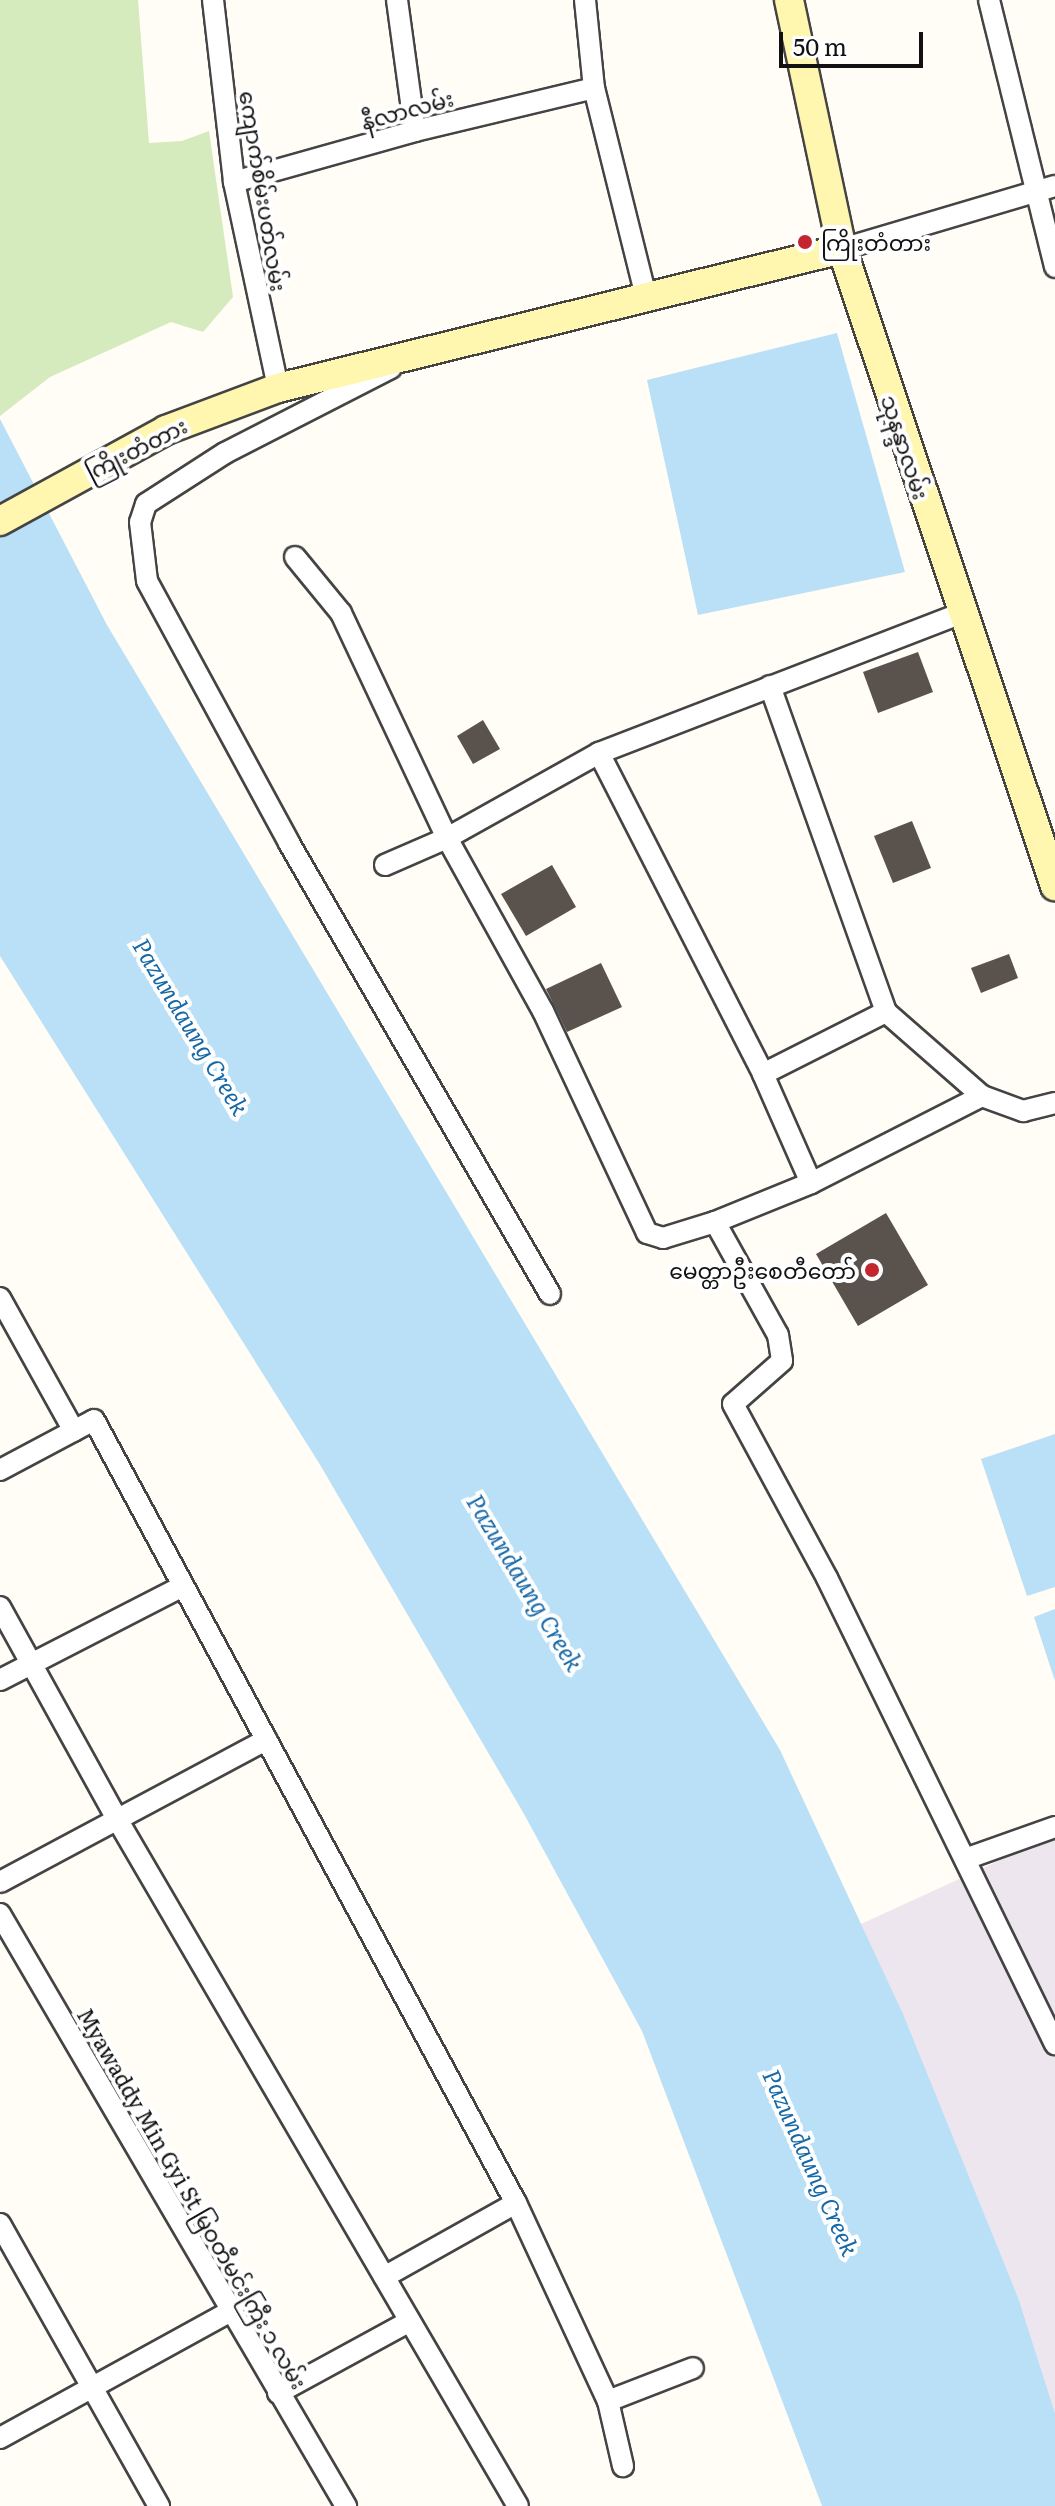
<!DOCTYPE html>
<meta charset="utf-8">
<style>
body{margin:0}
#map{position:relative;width:1055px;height:2506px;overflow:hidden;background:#fffdf5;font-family:Literata,"Noto Sans Myanmar",serif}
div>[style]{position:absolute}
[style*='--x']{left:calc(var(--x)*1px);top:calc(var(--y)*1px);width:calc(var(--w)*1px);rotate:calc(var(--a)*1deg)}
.industrial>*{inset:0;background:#eee6ef}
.green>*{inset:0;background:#d5ebbd}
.water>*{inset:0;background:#b9e0f7}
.building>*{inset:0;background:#5a524d}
.roads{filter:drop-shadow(2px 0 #444) drop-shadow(-2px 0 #444) drop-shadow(0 2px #444) drop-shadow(0 -2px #444)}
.minor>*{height:20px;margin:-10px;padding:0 10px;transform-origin:10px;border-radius:10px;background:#fff}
.secondary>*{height:28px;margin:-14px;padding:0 14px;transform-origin:14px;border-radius:14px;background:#fff6b0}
.dots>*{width:22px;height:22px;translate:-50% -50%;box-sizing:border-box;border:4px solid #fff;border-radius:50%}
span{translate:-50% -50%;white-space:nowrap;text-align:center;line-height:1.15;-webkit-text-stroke:8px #fff;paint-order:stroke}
.street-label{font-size:22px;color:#111}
.poi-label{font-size:22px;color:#111}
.left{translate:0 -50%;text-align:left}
.right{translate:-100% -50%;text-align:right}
.water-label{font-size:24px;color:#1768a6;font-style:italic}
.scale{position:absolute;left:779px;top:32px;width:144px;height:36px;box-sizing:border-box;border:4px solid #111;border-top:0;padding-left:10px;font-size:24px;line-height:28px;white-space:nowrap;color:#111;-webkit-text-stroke:6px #fff;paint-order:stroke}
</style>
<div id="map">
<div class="industrial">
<i style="clip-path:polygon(1055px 1835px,1055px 2413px,1019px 2300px,861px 1924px)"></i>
</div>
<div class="green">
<i style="clip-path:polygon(0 0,138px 0,149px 143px,182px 141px,209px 131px,233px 297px,203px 332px,171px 322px,50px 377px,0 416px)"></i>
</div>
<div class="water">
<i style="clip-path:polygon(837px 333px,905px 572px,698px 615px,647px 380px)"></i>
<i style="clip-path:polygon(0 419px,107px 625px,780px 1750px,903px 2014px,1019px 2300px,1055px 2413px,1055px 2506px,822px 2506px,642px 2031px,524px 1814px,319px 1463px,0 956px)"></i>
<i style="clip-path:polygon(1055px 1434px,1055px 1587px,1027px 1596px,981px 1459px)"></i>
<i style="clip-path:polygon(1055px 1609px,1055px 1681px,1034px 1617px)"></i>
</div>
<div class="building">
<i style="clip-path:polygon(918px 652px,933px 692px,878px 713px,863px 672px)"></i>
<i style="clip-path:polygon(483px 720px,500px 749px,473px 764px,457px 736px)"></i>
<i style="clip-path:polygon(912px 821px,931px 868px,893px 883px,874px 836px)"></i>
<i style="clip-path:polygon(552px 865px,576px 907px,526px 936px,501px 894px)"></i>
<i style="clip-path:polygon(1009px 954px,1018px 978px,981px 993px,971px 968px)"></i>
<i style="clip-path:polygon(601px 963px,622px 1007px,567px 1032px,546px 989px)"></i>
<i style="clip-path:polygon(886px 1213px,928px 1285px,858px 1326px,816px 1254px)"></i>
</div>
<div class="roads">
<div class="minor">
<i style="--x:213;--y:0;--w:183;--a:83.4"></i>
<i style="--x:234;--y:182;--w:211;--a:77.9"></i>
<i style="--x:397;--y:0;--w:132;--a:82.2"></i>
<i style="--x:585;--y:0;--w:88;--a:84.2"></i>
<i style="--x:594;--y:88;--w:215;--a:76"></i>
<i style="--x:989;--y:0;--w:275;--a:76.1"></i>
<i style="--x:234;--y:182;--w:188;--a:-15.7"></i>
<i style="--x:415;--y:131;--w:184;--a:-13.5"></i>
<i style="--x:842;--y:249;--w:222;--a:-16.5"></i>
<i style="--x:391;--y:368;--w:186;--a:152.9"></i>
<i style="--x:225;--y:453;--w:94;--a:147.2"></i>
<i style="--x:146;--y:504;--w:19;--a:108"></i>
<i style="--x:140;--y:522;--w:59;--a:83.2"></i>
<i style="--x:147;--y:581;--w:298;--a:61.5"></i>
<i style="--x:289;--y:843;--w:521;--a:59.94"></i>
<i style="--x:295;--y:557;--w:72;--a:50.6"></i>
<i style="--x:341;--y:613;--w:249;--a:64.8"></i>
<i style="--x:447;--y:838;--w:198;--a:61"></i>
<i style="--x:543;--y:1011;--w:245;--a:64.9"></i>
<i style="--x:647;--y:1233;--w:17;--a:17"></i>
<i style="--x:663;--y:1238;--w:54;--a:-17.1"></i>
<i style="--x:715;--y:1222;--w:104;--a:-22.1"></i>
<i style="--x:811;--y:1183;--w:192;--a:-27"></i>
<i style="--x:770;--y:686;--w:346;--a:70.4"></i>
<i style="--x:886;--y:1012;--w:128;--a:41.2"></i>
<i style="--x:982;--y:1096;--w:44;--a:20.1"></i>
<i style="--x:1023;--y:1111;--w:33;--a:-14"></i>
<i style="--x:599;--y:753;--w:360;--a:62.9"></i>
<i style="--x:763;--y:1074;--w:119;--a:66.2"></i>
<i style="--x:385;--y:865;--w:68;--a:-23.5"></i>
<i style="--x:447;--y:838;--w:174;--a:-29.2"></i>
<i style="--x:599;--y:753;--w:387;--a:-21.1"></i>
<i style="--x:763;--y:1074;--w:138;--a:-26.8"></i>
<i style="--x:715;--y:1222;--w:129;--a:60.9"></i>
<i style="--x:778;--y:1335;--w:26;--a:81"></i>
<i style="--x:782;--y:1361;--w:65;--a:138.7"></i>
<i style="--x:733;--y:1404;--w:198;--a:61.6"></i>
<i style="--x:827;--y:1578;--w:519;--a:63.93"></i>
<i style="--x:0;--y:1298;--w:152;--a:60.9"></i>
<i style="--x:0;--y:1470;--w:106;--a:-28"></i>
<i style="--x:94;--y:1420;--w:889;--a:61.68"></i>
<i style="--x:516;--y:2203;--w:151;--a:150.7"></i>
<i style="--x:0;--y:1607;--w:242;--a:61.1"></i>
<i style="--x:117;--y:1819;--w:795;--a:59.73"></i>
<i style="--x:0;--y:1680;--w:206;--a:-27.2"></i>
<i style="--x:968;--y:1858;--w:92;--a:-19.6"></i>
<i style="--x:0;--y:1882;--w:302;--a:-28.1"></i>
<i style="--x:0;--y:1914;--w:686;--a:59.7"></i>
<i style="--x:516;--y:2203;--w:218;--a:65.1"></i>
<i style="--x:608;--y:2401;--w:67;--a:77"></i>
<i style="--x:0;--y:2224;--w:324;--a:60.6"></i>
<i style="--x:278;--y:2393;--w:150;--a:-28.6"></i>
<i style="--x:608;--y:2401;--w:91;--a:-21.2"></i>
<i style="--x:0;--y:2438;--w:261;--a:-28.8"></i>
</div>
<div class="secondary">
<i style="--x:789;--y:0;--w:255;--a:78"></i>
<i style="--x:842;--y:249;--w:672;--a:71.51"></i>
<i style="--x:0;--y:521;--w:189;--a:-28.7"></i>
<i style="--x:166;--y:430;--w:120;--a:-20.6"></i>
<i style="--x:278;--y:388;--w:581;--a:-13.84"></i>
</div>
</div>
<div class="dots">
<i style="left:805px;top:242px;background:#c4262e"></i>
<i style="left:872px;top:1270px;background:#c4262e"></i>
</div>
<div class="street-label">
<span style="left:407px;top:109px;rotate:-15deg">နီလာလမ်း</span>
<span style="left:264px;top:191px;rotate:81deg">ကျောက်စိမ်းပတ်လမ်း</span>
<span style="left:906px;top:447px;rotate:72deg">သုနန္ဒာလမ်း</span>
<span style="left:136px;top:448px;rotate:-27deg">ကြိုးတံတား</span>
<span style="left:193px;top:2198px;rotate:60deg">Myawaddy Min Gyi St မြဝတီမင်းကြီး ၁ လမ်း</span>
</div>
<div class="poi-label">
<span class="left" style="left:821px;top:242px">ကြိုးတံတား</span>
<span class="right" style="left:856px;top:1270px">မေတ္တာဦးစေတီတော်</span>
</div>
<div class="water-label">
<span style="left:192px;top:1026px;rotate:59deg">Pazundaung Creek</span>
<span style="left:526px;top:1582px;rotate:59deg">Pazundaung Creek</span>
<span style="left:812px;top:2162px;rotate:66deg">Pazundaung Creek</span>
</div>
<div class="scale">50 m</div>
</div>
